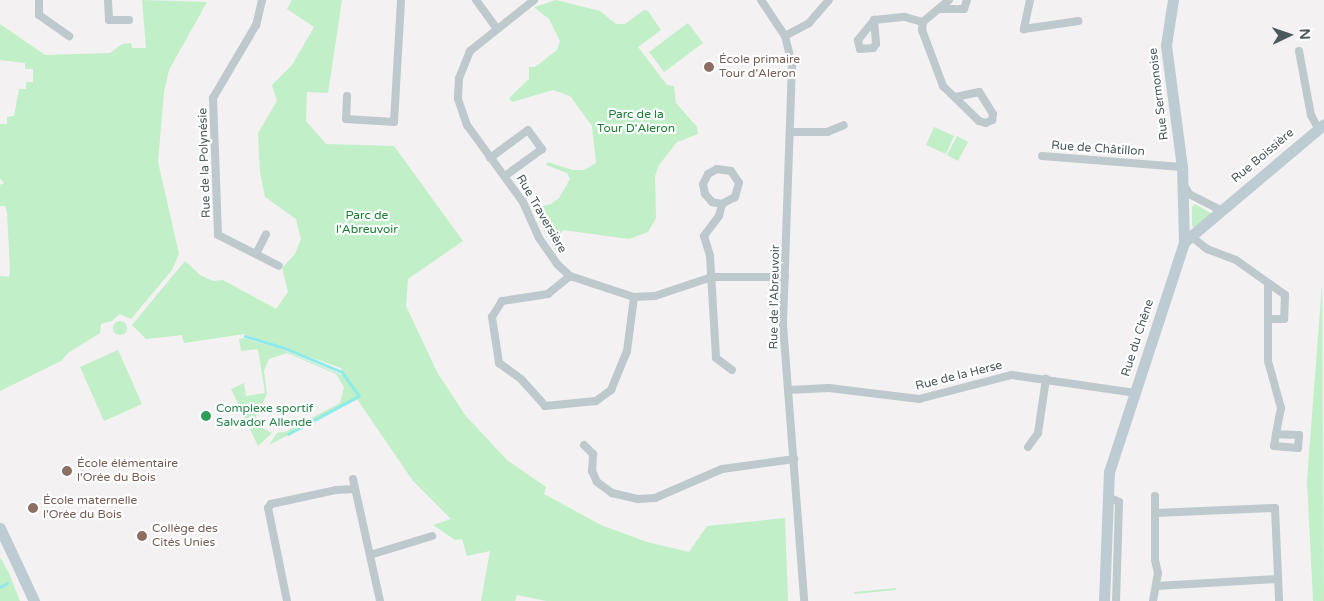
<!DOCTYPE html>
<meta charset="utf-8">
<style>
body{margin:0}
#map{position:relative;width:1324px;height:601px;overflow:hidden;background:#f3f1f1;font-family:"Varela Round",sans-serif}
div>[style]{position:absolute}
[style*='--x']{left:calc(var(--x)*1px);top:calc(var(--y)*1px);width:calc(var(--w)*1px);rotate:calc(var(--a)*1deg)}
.green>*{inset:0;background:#c1efc7}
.round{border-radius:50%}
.stream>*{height:2.5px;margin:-1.25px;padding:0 1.25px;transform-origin:1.25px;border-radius:1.25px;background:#8eebe9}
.street>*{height:8px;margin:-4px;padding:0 4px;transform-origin:4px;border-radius:4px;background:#bdc9cd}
.secondary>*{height:11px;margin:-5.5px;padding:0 5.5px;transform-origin:5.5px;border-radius:5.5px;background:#bdccd2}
.dots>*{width:14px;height:14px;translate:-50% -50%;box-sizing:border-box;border:2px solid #fff;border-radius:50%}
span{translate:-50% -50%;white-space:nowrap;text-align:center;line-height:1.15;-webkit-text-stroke:4.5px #fff;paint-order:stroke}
.education-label{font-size:12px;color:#785e54}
.left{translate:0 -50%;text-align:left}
.street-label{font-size:12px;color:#49595e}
.park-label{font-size:12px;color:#198034}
.leisure-label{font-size:12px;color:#27864d}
.north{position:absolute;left:1264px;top:10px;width:50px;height:50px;-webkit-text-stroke:4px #fff;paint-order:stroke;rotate:87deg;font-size:14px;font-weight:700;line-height:20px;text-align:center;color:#49595e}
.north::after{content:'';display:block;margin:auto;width:18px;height:22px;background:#49595e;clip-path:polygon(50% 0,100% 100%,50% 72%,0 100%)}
</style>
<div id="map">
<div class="green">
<i style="clip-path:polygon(142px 0,207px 2px,169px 70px,164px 92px,158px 162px,179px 254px,172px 270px,131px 319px,120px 314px,112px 321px,101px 324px,100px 333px,68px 353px,61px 361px,0 391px,0 276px,9px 277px,10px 269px,7px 212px,5px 206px,0 206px,0 185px,4px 183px,0 178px,0 124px,7px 124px,7px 117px,14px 116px,19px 89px,26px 89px,26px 82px,33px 82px,33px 69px,25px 69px,25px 63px,0 60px,0 24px,45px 55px,110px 53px,122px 44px,131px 43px,132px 48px,146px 48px)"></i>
<i style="clip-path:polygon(292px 0,342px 0,328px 93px,307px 92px,306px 121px,326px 144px,394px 146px,463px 241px,408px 279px,406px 306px,437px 372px,465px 415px,507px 460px,546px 487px,544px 494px,601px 525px,647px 542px,689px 552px,707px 526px,785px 518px,788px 601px,546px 601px,517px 595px,515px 601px,481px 601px,490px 551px,467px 556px,462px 539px,455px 540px,433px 525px,451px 519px,413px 481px,357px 399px,269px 445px,277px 433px,285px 432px,340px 403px,344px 387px,336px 374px,287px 353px,269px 359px,264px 371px,267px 394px,256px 417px,260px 427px,272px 433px,258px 446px,231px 389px,244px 383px,246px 396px,265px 393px,258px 349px,241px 351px,239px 339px,243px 338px,281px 349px,344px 376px,341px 368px,244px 334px,184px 343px,182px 335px,146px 339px,132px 325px,185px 261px,200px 275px,213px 281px,223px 280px,276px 309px,288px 292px,282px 268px,295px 254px,301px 239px,296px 219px,265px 197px,260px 172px,258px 133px,277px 101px,272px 85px,292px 65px,314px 27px,287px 9px)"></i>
<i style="clip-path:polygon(556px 0,600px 11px,616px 24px,625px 24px,644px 10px,648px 11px,661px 30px,638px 47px,667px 85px,674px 86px,676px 103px,697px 127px,698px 134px,677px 142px,659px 165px,655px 176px,656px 218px,648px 232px,629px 239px,563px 230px,555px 242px,560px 250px,558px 255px,532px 209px,551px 204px,559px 198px,570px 179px,567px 173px,546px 165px,548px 162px,572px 170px,584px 170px,596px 163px,592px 126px,570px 96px,553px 90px,512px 102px,509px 98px,529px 79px,529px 67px,535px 67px,557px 50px,560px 41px,549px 19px,534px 7px)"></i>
<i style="clip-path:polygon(688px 23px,703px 43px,664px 72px,649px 52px)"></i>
<i style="clip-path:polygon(934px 127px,954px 136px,946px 154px,926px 145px)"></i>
<i style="clip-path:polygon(957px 136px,968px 142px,958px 161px,947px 155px)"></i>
<i style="clip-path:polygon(1195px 204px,1212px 214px,1195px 228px,1192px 226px,1192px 207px)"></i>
<i style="clip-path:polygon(1322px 284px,1324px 601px,1313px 601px,1307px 480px)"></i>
<i class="round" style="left:113px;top:321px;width:14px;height:14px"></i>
<i style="clip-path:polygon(118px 350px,142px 404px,104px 421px,80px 367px)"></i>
<i style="clip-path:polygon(0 557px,9px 573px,20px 601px,0 601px)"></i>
<i style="clip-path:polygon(896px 588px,896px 590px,854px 594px,854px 592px)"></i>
</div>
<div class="stream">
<i style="--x:245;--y:336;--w:39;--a:17"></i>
<i style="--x:282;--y:347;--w:65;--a:22.6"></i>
<i style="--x:342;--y:372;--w:29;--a:54"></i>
<i style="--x:288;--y:434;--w:78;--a:-28.2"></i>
<i style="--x:0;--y:587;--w:8;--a:-30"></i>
</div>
<div class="street">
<i style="--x:39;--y:0;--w:15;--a:90"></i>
<i style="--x:39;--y:15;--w:37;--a:35"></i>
<i style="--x:108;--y:0;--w:20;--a:87"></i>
<i style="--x:109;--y:20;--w:20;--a:0"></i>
<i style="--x:262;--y:0;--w:26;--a:103"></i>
<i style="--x:256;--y:25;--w:85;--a:120.5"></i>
<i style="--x:213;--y:98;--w:137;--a:87.9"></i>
<i style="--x:218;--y:235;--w:68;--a:26.9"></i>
<i style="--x:476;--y:0;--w:36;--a:54"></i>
<i style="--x:534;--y:0;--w:82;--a:141.4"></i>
<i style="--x:470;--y:51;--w:29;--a:112"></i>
<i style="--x:459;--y:78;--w:21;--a:93"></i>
<i style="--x:458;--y:99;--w:28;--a:71"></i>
<i style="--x:467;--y:125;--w:95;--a:54"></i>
<i style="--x:523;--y:202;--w:39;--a:66"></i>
<i style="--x:539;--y:238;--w:32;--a:55"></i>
<i style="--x:557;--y:264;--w:18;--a:43"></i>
<i style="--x:570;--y:276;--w:67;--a:18.2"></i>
<i style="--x:634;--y:297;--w:21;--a:-3"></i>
<i style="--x:655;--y:296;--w:60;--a:-18.4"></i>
<i style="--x:712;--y:277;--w:73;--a:0"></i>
<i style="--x:761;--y:0;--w:43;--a:56.3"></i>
<i style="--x:785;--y:36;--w:30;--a:76"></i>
<i style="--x:792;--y:65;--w:260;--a:92"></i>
<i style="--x:783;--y:325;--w:277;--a:85.6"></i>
<i style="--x:949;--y:0;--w:34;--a:140"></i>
<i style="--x:923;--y:22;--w:8;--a:97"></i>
<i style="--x:922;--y:30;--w:60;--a:69.4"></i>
<i style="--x:943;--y:86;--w:50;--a:44.2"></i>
<i style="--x:979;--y:121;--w:7;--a:16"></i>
<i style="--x:986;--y:123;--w:7;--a:-27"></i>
<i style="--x:992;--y:120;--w:6;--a:-81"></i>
<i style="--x:993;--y:114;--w:26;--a:-122"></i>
<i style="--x:979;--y:92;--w:24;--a:168"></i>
<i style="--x:1030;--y:0;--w:30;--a:102"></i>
<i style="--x:1024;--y:29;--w:55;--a:-8.4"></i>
<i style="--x:941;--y:9;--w:23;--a:0"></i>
<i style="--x:964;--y:9;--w:9;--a:-72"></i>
<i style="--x:874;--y:20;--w:24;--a:85"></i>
<i style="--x:876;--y:44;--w:5;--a:127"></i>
<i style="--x:873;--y:48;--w:13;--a:176"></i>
<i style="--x:860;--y:49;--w:9;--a:-103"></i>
<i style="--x:858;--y:40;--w:26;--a:-51"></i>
<i style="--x:874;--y:20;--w:31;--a:-6"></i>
<i style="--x:905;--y:17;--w:19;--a:16"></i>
<i style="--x:785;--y:36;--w:27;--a:-28"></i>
<i style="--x:809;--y:23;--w:30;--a:-49"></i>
<i style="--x:1299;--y:51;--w:65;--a:79.4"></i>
<i style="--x:1311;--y:115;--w:15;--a:62"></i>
<i style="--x:347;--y:96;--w:23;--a:92"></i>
<i style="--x:346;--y:119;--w:48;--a:3.6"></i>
<i style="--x:394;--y:122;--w:122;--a:-86.7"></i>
<i style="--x:790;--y:132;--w:37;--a:0"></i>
<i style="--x:827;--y:132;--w:18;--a:-22"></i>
<i style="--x:1042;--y:156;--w:140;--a:4.5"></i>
<i style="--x:490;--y:158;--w:47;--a:-36.4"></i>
<i style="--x:528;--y:130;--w:24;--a:54"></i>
<i style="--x:542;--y:149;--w:46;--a:143.9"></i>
<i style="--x:1184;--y:185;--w:10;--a:61"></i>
<i style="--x:1189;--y:194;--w:35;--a:27"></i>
<i style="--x:722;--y:204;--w:10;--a:-169"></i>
<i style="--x:712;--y:202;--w:11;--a:-131"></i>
<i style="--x:705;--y:194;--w:10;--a:-101"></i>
<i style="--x:703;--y:184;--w:11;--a:-63"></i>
<i style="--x:708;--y:174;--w:10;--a:-29"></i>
<i style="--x:717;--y:169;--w:14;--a:8"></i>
<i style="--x:731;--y:171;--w:14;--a:56"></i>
<i style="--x:739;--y:183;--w:15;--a:106"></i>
<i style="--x:735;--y:197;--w:15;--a:152"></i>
<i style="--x:722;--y:204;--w:12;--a:104"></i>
<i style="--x:719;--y:216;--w:25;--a:127"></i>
<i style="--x:704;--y:236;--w:21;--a:73"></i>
<i style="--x:710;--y:256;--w:102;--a:86.6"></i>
<i style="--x:716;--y:358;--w:20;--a:37"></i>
<i style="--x:1192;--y:237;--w:19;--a:39"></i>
<i style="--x:1207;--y:249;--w:31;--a:21"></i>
<i style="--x:1236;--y:260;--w:60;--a:35.5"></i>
<i style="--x:1285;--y:295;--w:24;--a:92"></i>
<i style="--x:1284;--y:319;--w:16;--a:180"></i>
<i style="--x:256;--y:254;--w:22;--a:-63"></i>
<i style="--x:570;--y:276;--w:28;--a:141"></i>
<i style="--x:548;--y:294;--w:47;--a:171.3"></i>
<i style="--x:502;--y:301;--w:19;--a:122"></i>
<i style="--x:492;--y:317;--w:47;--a:81.3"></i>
<i style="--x:499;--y:363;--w:27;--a:36"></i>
<i style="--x:521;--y:379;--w:36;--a:48"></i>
<i style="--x:545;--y:406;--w:51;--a:-5.6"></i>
<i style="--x:596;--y:401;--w:19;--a:-36"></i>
<i style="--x:611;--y:390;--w:42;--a:-67.7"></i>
<i style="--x:627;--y:351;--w:54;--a:-82.6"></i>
<i style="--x:1268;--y:284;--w:77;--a:90"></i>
<i style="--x:1268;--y:361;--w:49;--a:74.5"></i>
<i style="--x:1281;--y:408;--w:26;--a:101"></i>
<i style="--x:1276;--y:434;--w:12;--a:99"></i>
<i style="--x:1274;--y:446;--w:24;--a:5"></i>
<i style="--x:1298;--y:448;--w:13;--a:-86"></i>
<i style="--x:1299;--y:435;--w:23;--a:-178"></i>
<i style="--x:788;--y:390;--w:41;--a:-2.8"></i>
<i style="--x:829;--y:388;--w:91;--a:7"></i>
<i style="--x:919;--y:399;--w:96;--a:-14.5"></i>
<i style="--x:1012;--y:375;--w:124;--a:8.3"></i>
<i style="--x:584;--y:445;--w:13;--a:45"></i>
<i style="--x:593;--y:454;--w:17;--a:93"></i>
<i style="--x:592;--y:471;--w:12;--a:66"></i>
<i style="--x:597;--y:482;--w:19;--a:36"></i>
<i style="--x:612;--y:493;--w:27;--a:13"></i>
<i style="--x:638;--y:499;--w:17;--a:-3"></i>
<i style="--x:655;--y:498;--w:73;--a:-23.4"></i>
<i style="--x:722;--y:469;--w:73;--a:-7.9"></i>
<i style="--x:1028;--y:447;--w:17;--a:-54"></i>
<i style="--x:1038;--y:433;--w:55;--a:-81.6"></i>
<i style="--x:353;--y:479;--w:125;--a:77.5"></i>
<i style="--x:1108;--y:497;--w:12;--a:24"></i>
<i style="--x:1119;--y:502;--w:99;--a:91.7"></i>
<i style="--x:1155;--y:513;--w:120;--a:-2.4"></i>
<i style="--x:1275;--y:508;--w:93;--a:87.5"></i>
<i style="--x:370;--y:555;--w:65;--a:-17"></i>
<i style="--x:1156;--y:586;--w:122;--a:-3.3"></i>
<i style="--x:287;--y:601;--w:95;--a:-101.5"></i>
<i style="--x:268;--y:508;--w:5;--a:-53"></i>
<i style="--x:271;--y:504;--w:66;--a:-12.2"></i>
<i style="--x:336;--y:490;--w:19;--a:-3"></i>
<i style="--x:1153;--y:601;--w:28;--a:-80"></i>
<i style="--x:1158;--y:573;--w:13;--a:-103"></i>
<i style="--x:1155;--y:560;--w:64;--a:-90"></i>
</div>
<div class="secondary">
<i style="--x:1184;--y:242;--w:183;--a:-40.1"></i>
<i style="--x:0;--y:528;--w:81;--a:65"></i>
<i style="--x:1104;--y:601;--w:129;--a:-87.8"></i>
<i style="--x:1109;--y:472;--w:242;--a:-71.9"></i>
<i style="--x:1184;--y:242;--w:75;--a:-91.5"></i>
<i style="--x:1182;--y:167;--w:123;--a:-97.5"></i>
<i style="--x:1166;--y:45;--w:46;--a:-81.2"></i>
</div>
<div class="dots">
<i style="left:709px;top:67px;background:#8d6e63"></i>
<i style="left:206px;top:416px;background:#2e9e5b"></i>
<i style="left:67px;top:471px;background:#8d6e63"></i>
<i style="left:33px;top:508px;background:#8d6e63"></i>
<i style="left:142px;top:536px;background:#8d6e63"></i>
</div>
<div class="education-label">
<span class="left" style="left:719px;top:67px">École primaire<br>Tour d'Aleron</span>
<span class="left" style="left:77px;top:471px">École élémentaire<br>l'Orée du Bois</span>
<span class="left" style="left:43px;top:508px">École maternelle<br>l'Orée du Bois</span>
<span class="left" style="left:152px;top:536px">Collège des<br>Cités Unies</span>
</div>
<div class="street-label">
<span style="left:1159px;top:94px;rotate:-97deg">Rue Sermonoise</span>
<span style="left:1098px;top:149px;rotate:4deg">Rue de Châtillon</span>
<span style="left:1263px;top:156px;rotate:-40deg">Rue Boissière</span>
<span style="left:205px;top:163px;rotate:-92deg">Rue de la Polynésie</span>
<span style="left:541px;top:214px;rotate:60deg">Rue Traversière</span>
<span style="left:775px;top:297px;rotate:-89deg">Rue de l'Abreuvoir</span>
<span style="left:1138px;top:338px;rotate:-72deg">Rue du Chêne</span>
<span style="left:959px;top:376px;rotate:-14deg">Rue de la Herse</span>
</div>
<div class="park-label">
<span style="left:636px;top:122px">Parc de la<br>Tour D'Aleron</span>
<span style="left:367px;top:223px">Parc de<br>l'Abreuvoir</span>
</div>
<div class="leisure-label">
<span class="left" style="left:216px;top:416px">Complexe sportif<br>Salvador Allende</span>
</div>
<div class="north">N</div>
</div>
